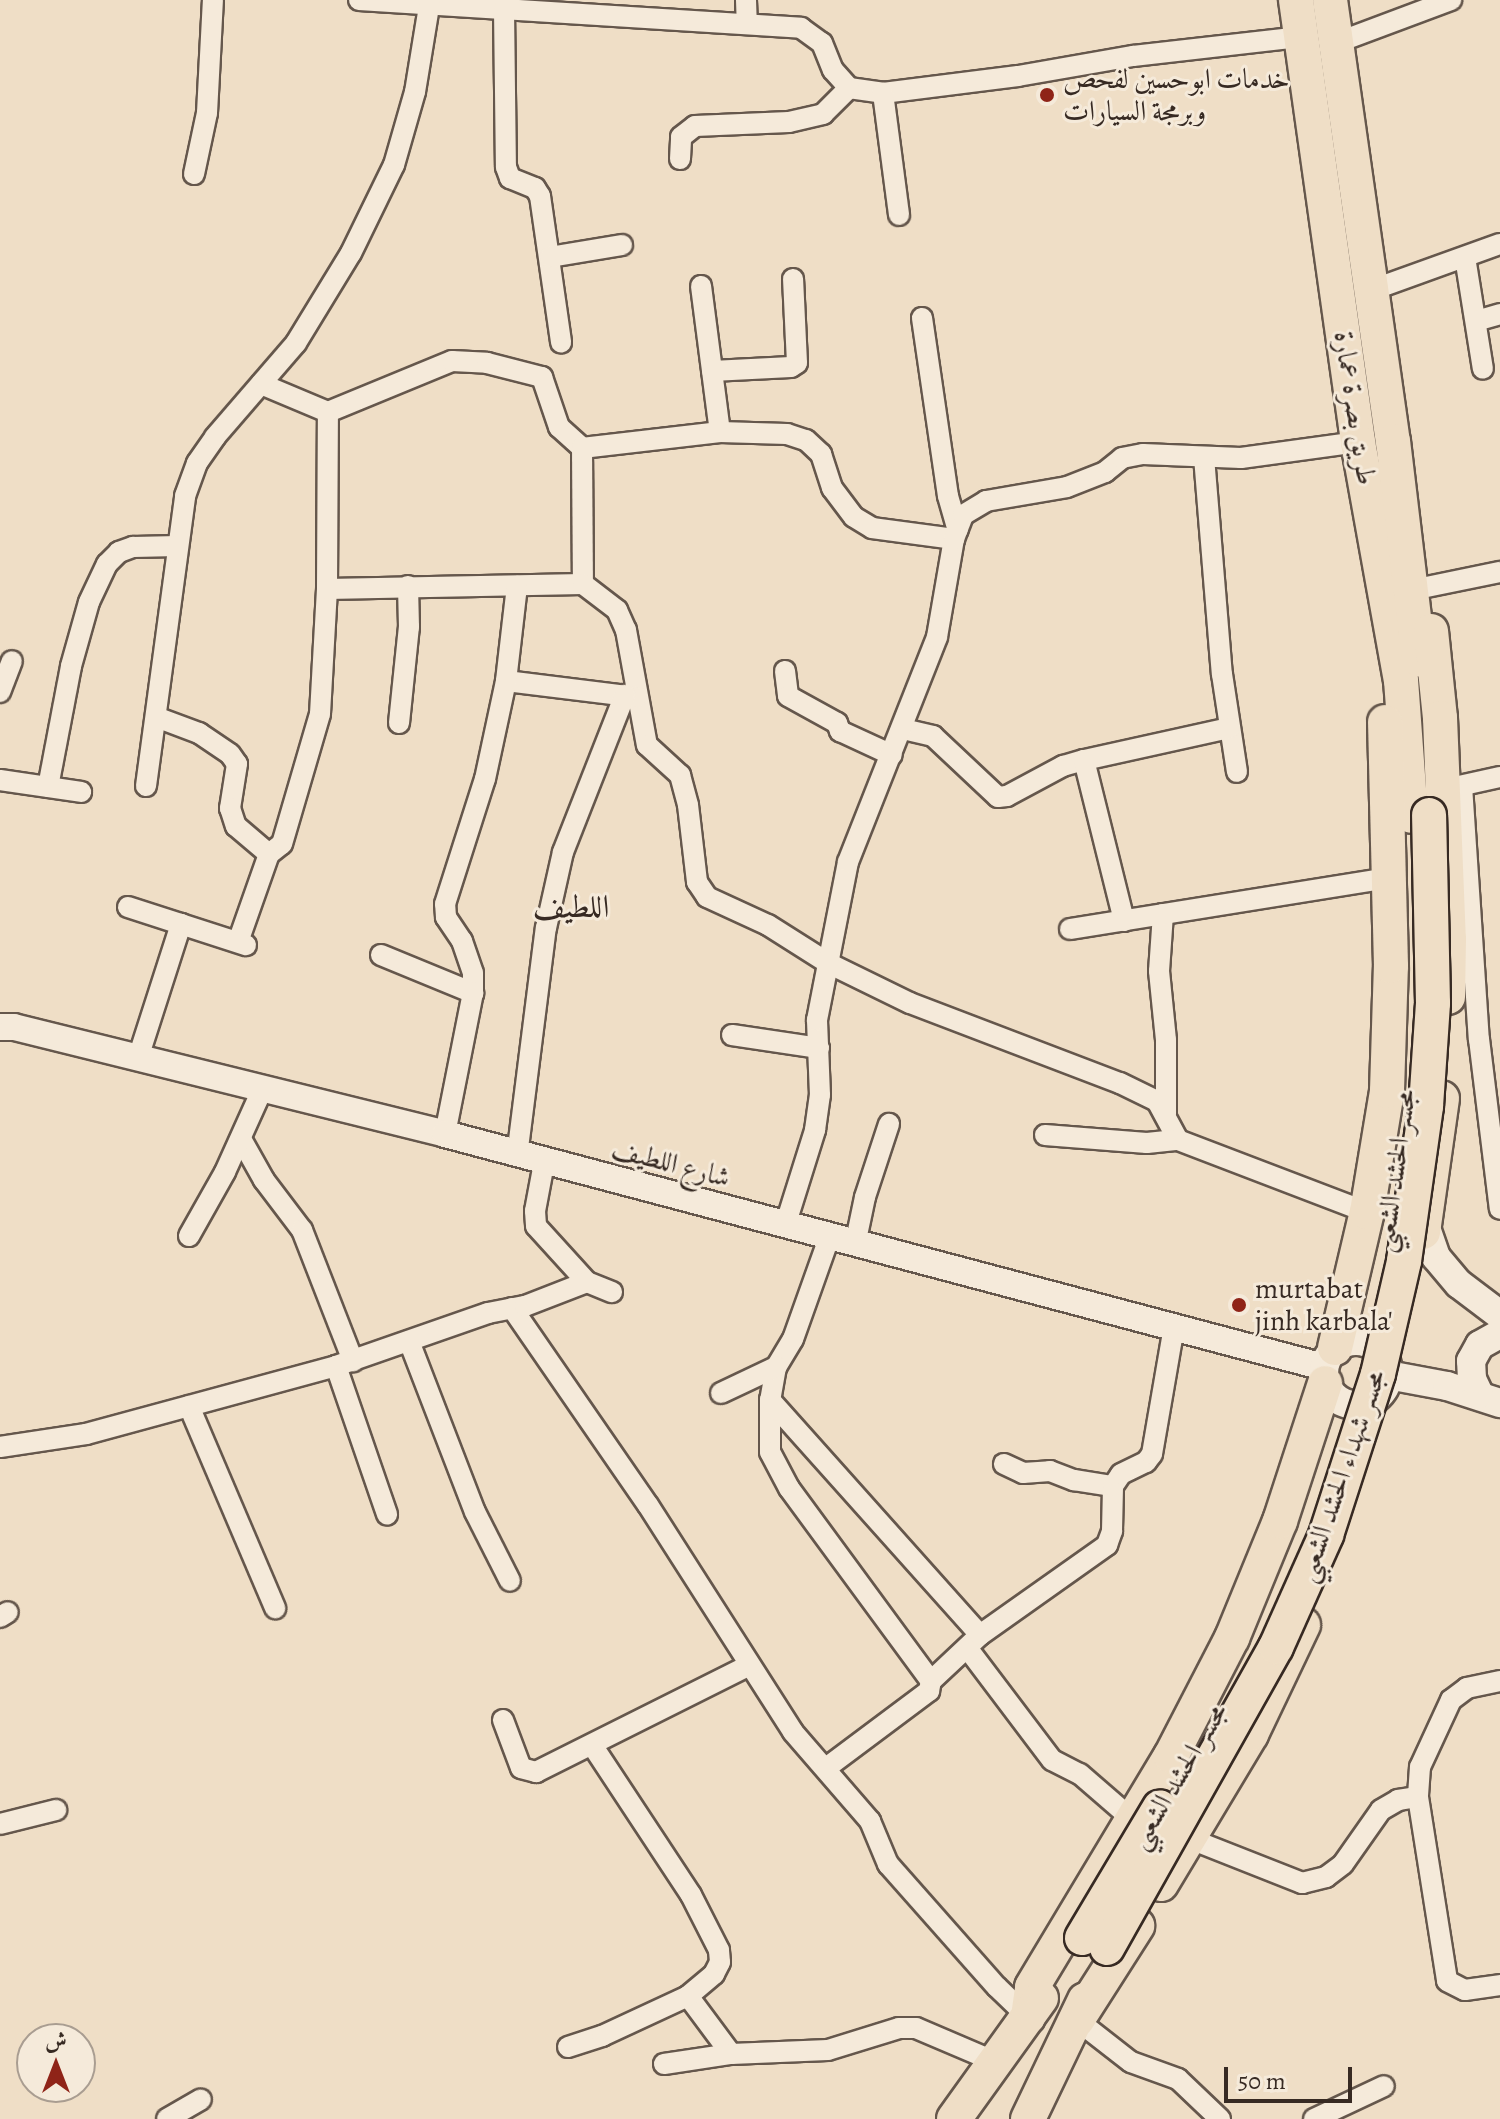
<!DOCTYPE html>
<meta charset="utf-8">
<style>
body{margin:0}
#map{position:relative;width:1500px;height:2119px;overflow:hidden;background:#efdec6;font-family:Alegreya,Amiri,serif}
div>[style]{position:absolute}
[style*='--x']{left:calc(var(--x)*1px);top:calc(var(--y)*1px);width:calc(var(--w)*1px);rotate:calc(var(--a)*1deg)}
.roads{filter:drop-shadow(2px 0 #65574c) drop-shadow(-2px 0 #65574c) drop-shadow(0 2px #65574c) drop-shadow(0 -2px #65574c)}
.minor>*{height:20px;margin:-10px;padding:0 10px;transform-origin:10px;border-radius:10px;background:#f5eada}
.tertiary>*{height:26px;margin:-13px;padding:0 13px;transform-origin:13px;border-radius:13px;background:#f5eada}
.secondary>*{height:28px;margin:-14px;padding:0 14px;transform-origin:14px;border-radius:14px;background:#f5eada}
.secondary>.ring{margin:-14px;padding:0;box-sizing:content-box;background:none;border:28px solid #f5eada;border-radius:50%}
.trunk>*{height:34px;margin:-17px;padding:0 17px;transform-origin:17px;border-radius:17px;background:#efdec6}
.bridges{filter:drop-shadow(2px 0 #372a23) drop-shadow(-2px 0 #372a23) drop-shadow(0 2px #372a23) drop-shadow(0 -2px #372a23)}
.trunk-bridge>*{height:34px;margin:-17px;padding:0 17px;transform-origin:17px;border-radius:17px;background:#efdec6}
.dots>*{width:22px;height:22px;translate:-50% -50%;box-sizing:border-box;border:4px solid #f5eada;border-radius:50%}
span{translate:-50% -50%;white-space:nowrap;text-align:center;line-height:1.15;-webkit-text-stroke:6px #f5eada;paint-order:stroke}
.poi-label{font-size:28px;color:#372a23}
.left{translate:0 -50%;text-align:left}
.street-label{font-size:28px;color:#372a23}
.quarter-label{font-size:32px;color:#372a23}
.north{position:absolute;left:16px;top:2023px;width:80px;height:80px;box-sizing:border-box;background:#f5eada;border:2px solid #a99d91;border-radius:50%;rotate:0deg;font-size:22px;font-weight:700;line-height:32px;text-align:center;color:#372a23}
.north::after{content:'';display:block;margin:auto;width:28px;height:36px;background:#8f2418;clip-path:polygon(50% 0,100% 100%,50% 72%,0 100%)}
.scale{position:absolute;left:1224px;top:2067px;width:128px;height:36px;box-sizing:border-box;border:4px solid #372a23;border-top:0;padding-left:10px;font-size:24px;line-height:28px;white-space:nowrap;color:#372a23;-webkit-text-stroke:6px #f5eada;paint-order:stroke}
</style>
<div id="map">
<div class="roads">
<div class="minor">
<i style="--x:359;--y:0;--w:443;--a:3.6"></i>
<i style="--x:801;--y:28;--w:26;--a:36"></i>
<i style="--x:822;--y:43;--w:29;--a:68"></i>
<i style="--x:833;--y:70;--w:24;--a:48"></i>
<i style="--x:849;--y:88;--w:34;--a:8"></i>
<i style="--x:883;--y:93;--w:136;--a:-7.2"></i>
<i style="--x:1018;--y:76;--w:117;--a:-9.9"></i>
<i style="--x:1133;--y:56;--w:169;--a:-6.5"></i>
<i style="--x:746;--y:0;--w:24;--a:88"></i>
<i style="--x:504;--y:9;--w:158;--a:89.3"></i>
<i style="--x:506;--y:167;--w:12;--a:70"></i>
<i style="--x:510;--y:178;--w:27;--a:22"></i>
<i style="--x:535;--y:188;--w:9;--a:58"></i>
<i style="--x:540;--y:196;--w:148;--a:81.8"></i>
<i style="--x:1336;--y:43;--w:123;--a:-20.5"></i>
<i style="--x:883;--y:93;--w:123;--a:82.5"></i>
<i style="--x:680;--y:159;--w:22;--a:-87"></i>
<i style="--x:681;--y:137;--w:18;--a:-38"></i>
<i style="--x:695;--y:126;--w:94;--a:-2.4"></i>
<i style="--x:789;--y:122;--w:35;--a:-13"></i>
<i style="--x:823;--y:114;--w:37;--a:-45"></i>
<i style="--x:194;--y:174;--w:62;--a:-78"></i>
<i style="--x:207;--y:113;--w:113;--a:-87"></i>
<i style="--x:550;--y:257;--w:73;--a:-9.5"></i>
<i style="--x:1465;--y:257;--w:113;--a:80.9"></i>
<i style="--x:701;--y:286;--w:147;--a:82.6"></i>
<i style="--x:1372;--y:290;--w:136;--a:-19.8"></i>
<i style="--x:922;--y:318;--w:180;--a:81.7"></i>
<i style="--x:948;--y:496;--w:35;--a:74"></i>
<i style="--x:1476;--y:321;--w:25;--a:-16"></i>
<i style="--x:712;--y:371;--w:79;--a:-2.9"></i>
<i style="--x:791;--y:367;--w:7;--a:-34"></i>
<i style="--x:797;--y:363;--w:84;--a:-92.7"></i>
<i style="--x:261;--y:384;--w:73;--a:22.7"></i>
<i style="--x:328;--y:412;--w:134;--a:-22.4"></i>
<i style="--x:452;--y:361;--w:35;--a:3"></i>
<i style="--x:487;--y:363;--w:57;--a:14.3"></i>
<i style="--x:542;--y:377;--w:53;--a:71.2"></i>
<i style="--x:559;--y:427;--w:31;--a:42"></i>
<i style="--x:582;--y:448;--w:136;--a:89.6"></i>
<i style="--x:582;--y:448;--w:139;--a:-6.6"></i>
<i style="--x:720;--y:432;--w:67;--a:1.7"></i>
<i style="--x:787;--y:434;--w:20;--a:18"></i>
<i style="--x:806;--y:440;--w:21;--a:43"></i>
<i style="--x:821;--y:454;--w:36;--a:72"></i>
<i style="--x:832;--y:488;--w:36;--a:53"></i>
<i style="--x:854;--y:517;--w:21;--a:31"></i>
<i style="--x:872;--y:528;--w:83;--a:7.6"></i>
<i style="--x:1204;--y:457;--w:218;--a:85.3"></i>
<i style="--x:1222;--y:674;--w:99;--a:81.3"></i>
<i style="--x:327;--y:589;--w:256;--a:-1.1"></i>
<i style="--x:583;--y:584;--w:43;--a:37.4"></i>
<i style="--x:617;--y:610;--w:22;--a:66"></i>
<i style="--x:626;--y:630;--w:117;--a:79.7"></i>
<i style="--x:647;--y:745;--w:45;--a:42.3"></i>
<i style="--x:680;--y:775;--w:31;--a:75"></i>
<i style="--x:688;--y:805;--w:78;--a:83.3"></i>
<i style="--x:697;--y:882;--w:18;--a:56"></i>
<i style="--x:707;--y:897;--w:67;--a:24.7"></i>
<i style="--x:768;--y:925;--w:71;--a:32.3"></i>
<i style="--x:828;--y:963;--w:91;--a:26"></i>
<i style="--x:910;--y:1003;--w:225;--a:20.9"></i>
<i style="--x:1120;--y:1083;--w:41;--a:25.9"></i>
<i style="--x:1157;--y:1101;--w:44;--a:61.7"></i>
<i style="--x:1178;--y:1140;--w:202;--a:20.9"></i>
<i style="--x:1412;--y:590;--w:90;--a:-11.6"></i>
<i style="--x:785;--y:671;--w:25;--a:83"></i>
<i style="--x:788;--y:696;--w:56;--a:28.9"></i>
<i style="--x:837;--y:723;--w:9;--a:69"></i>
<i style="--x:840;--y:731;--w:57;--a:24.8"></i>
<i style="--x:506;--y:681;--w:132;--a:7"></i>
<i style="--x:0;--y:692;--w:33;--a:-69"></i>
<i style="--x:156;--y:717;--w:46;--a:20.4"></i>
<i style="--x:199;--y:733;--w:37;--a:34"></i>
<i style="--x:230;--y:754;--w:12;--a:55"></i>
<i style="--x:237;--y:764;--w:45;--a:99"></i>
<i style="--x:230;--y:808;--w:19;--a:72"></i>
<i style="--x:236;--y:826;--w:43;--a:40.3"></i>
<i style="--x:399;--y:723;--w:97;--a:-84.1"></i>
<i style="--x:409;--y:627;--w:41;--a:-91.4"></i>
<i style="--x:903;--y:729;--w:31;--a:13"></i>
<i style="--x:933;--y:736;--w:89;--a:43.2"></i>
<i style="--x:998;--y:797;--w:9;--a:-6"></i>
<i style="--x:1007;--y:796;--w:64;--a:-28.2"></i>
<i style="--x:1063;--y:766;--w:22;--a:-16"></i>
<i style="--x:1084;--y:760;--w:149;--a:-12.4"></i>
<i style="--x:1084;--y:760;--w:166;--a:76"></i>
<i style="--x:0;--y:780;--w:82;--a:8.4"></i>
<i style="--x:146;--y:786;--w:293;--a:-82.3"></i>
<i style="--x:185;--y:496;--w:35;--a:-70"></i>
<i style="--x:197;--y:463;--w:32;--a:-55"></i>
<i style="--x:215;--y:437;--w:124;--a:-49.2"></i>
<i style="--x:296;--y:343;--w:105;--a:-58.6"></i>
<i style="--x:351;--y:253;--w:98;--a:-64"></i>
<i style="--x:394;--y:165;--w:76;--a:-74"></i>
<i style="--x:415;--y:92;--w:93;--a:-80.7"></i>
<i style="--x:1462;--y:786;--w:254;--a:86.2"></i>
<i style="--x:1479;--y:1039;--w:171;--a:83"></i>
<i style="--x:48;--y:787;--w:123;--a:-79.2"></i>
<i style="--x:71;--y:666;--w:66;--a:-74.3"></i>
<i style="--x:89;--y:602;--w:42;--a:-64.7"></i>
<i style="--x:107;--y:564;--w:17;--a:-45"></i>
<i style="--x:119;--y:552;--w:15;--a:-20"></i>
<i style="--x:133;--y:547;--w:45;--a:-1.3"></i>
<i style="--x:1450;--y:788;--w:51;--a:-12.4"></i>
<i style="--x:128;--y:907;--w:124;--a:17.9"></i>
<i style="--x:1163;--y:914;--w:57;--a:94"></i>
<i style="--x:1159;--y:971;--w:69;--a:84.2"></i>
<i style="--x:1166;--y:1040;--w:74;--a:90"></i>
<i style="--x:1070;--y:929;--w:324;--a:-9.1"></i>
<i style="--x:238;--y:942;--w:93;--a:-70.6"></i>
<i style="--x:269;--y:854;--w:16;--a:-38"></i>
<i style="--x:282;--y:844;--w:135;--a:-73.7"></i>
<i style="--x:320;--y:714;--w:125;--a:-86.8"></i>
<i style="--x:327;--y:589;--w:177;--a:-89.7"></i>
<i style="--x:381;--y:955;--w:100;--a:22.4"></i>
<i style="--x:732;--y:1035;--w:88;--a:8.5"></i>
<i style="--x:138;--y:1058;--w:141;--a:-72.2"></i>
<i style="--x:445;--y:1134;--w:144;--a:-78.8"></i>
<i style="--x:473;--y:993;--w:20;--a:-90"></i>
<i style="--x:473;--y:973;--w:34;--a:-109"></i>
<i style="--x:462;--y:941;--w:29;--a:-124"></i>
<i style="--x:446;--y:917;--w:13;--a:-94"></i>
<i style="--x:445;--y:904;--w:131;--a:-72.3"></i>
<i style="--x:485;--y:779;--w:100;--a:-77.9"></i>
<i style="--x:506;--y:681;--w:96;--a:-83.4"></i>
<i style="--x:1045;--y:1135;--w:102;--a:4.5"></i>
<i style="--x:1147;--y:1143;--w:31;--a:-6"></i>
<i style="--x:241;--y:1139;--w:47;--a:60.7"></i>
<i style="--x:264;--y:1180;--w:63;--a:52.8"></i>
<i style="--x:302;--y:1230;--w:141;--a:68.7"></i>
<i style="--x:517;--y:1156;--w:230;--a:-82.8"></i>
<i style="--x:546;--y:928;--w:78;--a:-77.4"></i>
<i style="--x:563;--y:852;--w:169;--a:-68.5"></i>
<i style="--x:544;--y:1163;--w:49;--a:100.6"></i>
<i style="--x:535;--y:1211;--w:15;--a:86"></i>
<i style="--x:536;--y:1226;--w:76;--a:47.7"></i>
<i style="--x:587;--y:1282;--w:27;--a:22"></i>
<i style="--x:785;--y:1226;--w:101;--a:-72.6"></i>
<i style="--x:815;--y:1130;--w:35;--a:-82"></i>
<i style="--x:820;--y:1095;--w:75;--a:-92.3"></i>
<i style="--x:817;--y:1020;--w:161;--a:-78.9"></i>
<i style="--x:848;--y:862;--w:242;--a:-68.4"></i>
<i style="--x:937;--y:637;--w:99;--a:-80.2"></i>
<i style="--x:954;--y:539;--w:26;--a:-69"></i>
<i style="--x:963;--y:515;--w:27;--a:-31"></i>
<i style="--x:986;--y:501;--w:82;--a:-9.8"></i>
<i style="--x:1067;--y:487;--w:41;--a:-21.5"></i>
<i style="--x:1105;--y:472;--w:22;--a:-39"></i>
<i style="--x:1122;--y:458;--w:21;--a:-11"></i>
<i style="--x:1143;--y:454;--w:98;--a:2.3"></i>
<i style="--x:1241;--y:458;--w:118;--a:-7.8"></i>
<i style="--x:189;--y:1236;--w:73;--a:-60.6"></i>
<i style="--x:225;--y:1172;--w:92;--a:-65.7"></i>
<i style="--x:829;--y:1238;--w:107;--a:109.6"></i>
<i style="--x:793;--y:1339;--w:33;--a:121"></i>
<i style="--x:776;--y:1367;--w:34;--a:100"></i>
<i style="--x:770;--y:1400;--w:52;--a:90"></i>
<i style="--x:770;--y:1452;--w:41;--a:62.2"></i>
<i style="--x:789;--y:1488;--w:240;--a:53.7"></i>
<i style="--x:855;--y:1245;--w:49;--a:-78.2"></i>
<i style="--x:865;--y:1197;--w:77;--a:-71.8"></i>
<i style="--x:512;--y:1308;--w:239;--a:55.4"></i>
<i style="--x:648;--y:1505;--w:269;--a:57.4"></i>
<i style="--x:793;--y:1732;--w:118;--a:49.1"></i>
<i style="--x:870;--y:1821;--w:47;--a:67.3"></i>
<i style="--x:888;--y:1864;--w:164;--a:48.5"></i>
<i style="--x:997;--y:1987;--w:43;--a:44.1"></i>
<i style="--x:409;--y:1341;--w:183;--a:68.9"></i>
<i style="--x:475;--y:1512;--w:77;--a:63.1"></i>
<i style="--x:336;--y:1366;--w:157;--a:71"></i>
<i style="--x:721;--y:1393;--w:61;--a:-25.3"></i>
<i style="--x:770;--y:1400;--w:315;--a:48.2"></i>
<i style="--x:189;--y:1406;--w:220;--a:66.9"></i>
<i style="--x:0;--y:1447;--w:87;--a:-8.6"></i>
<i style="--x:86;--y:1434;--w:259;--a:-15.2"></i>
<i style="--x:336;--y:1366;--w:161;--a:-19.2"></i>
<i style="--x:488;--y:1313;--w:38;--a:-11"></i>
<i style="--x:525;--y:1306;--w:66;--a:-21.2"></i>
<i style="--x:1004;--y:1464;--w:21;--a:25"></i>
<i style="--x:1023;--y:1473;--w:27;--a:-4"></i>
<i style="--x:1050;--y:1471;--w:26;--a:21"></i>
<i style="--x:1074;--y:1480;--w:39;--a:9"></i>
<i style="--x:0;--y:1617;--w:9;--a:-32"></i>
<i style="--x:968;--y:1649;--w:139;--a:52.9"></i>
<i style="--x:1052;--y:1760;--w:31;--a:27"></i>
<i style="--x:1080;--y:1774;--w:69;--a:40.9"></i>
<i style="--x:1500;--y:1681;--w:34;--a:168"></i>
<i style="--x:1467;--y:1688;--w:20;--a:143"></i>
<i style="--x:1451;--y:1700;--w:74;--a:114.8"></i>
<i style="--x:1420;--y:1767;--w:30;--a:94"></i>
<i style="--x:1418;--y:1797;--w:186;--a:81"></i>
<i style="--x:1447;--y:1981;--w:20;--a:27"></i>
<i style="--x:1465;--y:1990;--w:35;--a:-8"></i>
<i style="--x:503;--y:1720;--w:51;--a:69.4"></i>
<i style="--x:521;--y:1768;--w:16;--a:15"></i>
<i style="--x:536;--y:1772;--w:239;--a:-26.6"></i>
<i style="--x:826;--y:1768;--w:129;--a:-36.8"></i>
<i style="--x:929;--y:1691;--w:10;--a:-79"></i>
<i style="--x:931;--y:1681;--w:67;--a:-43.2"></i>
<i style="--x:980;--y:1635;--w:156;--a:-35.3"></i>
<i style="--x:1107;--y:1545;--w:15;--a:-70"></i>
<i style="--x:1112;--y:1531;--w:45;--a:-88.7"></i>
<i style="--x:1113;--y:1486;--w:14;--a:-56"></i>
<i style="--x:1121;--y:1474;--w:28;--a:-26"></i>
<i style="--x:1146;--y:1462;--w:10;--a:-53"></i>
<i style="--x:1152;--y:1454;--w:130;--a:-80.2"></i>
<i style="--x:0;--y:1824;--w:58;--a:-14"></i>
<i style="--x:1188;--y:1838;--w:123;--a:21.5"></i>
<i style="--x:1302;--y:1883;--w:25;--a:-14"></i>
<i style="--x:1326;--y:1877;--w:21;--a:-37"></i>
<i style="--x:1343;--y:1864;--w:66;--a:-54.9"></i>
<i style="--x:1381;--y:1810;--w:20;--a:-30"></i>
<i style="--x:1398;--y:1800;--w:20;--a:-9"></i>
<i style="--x:688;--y:1996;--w:72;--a:53.4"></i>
<i style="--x:1077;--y:2020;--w:68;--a:37.9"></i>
<i style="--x:1131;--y:2062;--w:50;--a:19.9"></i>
<i style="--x:1178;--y:2079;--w:58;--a:43.6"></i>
<i style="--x:568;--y:2047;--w:36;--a:-18"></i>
<i style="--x:602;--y:2036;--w:95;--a:-24.9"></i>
<i style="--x:688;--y:1996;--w:34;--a:-40"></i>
<i style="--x:714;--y:1974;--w:13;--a:-63"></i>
<i style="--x:720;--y:1962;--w:12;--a:-95"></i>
<i style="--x:719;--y:1950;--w:62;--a:-117"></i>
<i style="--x:691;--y:1895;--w:180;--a:-123.4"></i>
<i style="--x:664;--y:2064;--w:68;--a:-8.5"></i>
<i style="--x:731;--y:2054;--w:97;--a:-2.4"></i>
<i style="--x:828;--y:2050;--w:74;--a:-17.2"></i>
<i style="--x:899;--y:2028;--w:17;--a:0"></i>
<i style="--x:916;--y:2028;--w:89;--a:23.1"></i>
<i style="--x:167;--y:2119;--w:39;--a:-30"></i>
<i style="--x:1314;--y:2119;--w:77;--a:-25.2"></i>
</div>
<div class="tertiary">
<i style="--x:0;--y:1027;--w:14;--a:0"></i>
<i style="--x:14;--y:1027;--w:444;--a:13.9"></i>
<i style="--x:445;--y:1134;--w:909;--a:14.85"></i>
</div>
<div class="secondary">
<i style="--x:1425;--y:1225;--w:34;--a:71"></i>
<i style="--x:1436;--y:1257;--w:35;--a:50"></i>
<i style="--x:1459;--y:1284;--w:51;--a:37.1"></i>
<i class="ring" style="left:1324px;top:1341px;width:36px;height:36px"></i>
<i style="--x:1388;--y:1375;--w:60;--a:10.6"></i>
<i style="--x:1447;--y:1386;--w:56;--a:17.8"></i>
<i style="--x:1479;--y:1394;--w:17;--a:-115"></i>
<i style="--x:1472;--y:1379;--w:18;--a:-93"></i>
<i style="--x:1471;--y:1361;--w:18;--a:-61"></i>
<i style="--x:1480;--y:1345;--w:23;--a:-29"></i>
</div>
<div class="trunk">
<i style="--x:1296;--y:0;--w:446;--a:82"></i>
<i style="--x:1358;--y:442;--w:242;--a:79.8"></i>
<i style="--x:1401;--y:680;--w:136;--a:85.8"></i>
<i style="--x:1330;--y:0;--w:445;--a:81.9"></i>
<i style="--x:1393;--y:441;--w:220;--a:83.2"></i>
<i style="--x:1431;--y:631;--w:87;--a:84.1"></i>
<i style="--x:1440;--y:718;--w:221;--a:87.7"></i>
<i style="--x:1449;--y:939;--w:58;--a:91"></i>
<i style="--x:1423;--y:1232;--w:135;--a:-81.9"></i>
<i style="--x:1335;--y:1348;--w:140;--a:-76.8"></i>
<i style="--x:1367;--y:1212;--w:123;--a:-80.6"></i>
<i style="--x:1387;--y:1091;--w:125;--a:-88.2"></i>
<i style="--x:1391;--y:966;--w:244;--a:-91.4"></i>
<i style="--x:1161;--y:1884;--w:175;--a:-59"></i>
<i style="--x:1251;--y:1734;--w:121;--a:-64.5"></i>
<i style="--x:1028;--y:2017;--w:30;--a:-82"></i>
<i style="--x:1032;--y:1987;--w:270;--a:-59"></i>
<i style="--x:1171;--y:1756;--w:133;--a:-62.7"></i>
<i style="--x:1232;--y:1638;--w:126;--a:-67.7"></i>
<i style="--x:1280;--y:1521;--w:145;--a:-71.9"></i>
<i style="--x:1077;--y:2020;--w:112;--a:-57.4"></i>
<i style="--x:954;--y:2119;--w:149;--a:-54.3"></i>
<i style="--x:1028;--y:2119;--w:132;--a:-64.4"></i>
</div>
</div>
<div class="bridges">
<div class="trunk-bridge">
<i style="--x:1082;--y:1938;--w:152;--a:-59.2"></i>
<i style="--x:1107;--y:1948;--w:345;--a:-60.7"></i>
<i style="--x:1276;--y:1647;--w:123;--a:-65.9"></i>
<i style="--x:1326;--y:1535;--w:169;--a:-72.1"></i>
<i style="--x:1378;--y:1374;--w:116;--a:-77"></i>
<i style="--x:1404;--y:1261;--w:157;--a:-81.9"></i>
<i style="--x:1426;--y:1106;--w:103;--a:-86.1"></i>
<i style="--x:1433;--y:1003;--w:188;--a:-91.2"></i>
</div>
</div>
<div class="dots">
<i style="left:1047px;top:95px;background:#8f2418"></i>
<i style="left:1239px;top:1305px;background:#8f2418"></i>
</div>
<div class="poi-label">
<span class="left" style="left:1063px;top:95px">خدمات ابوحسين لفحص<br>وبرمجة السيارات</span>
<span class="left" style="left:1255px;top:1305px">murtabat<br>jinh karbala'</span>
</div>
<div class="street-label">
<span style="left:1355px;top:408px;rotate:81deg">طريق بصرة عمارة</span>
<span style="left:671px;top:1163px;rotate:15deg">شارع اللطيف</span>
<span style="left:1395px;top:1171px;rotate:-82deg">مجسر الحشد الشعبي</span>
<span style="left:1341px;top:1476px;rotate:-71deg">مجسر شهداء الحشد الشعبي</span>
<span style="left:1178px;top:1776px;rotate:-59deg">مجسر الحشد الشعبي</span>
</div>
<div class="quarter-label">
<span style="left:571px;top:906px">اللطيف</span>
</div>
<div class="north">ش</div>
<div class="scale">50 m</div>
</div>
